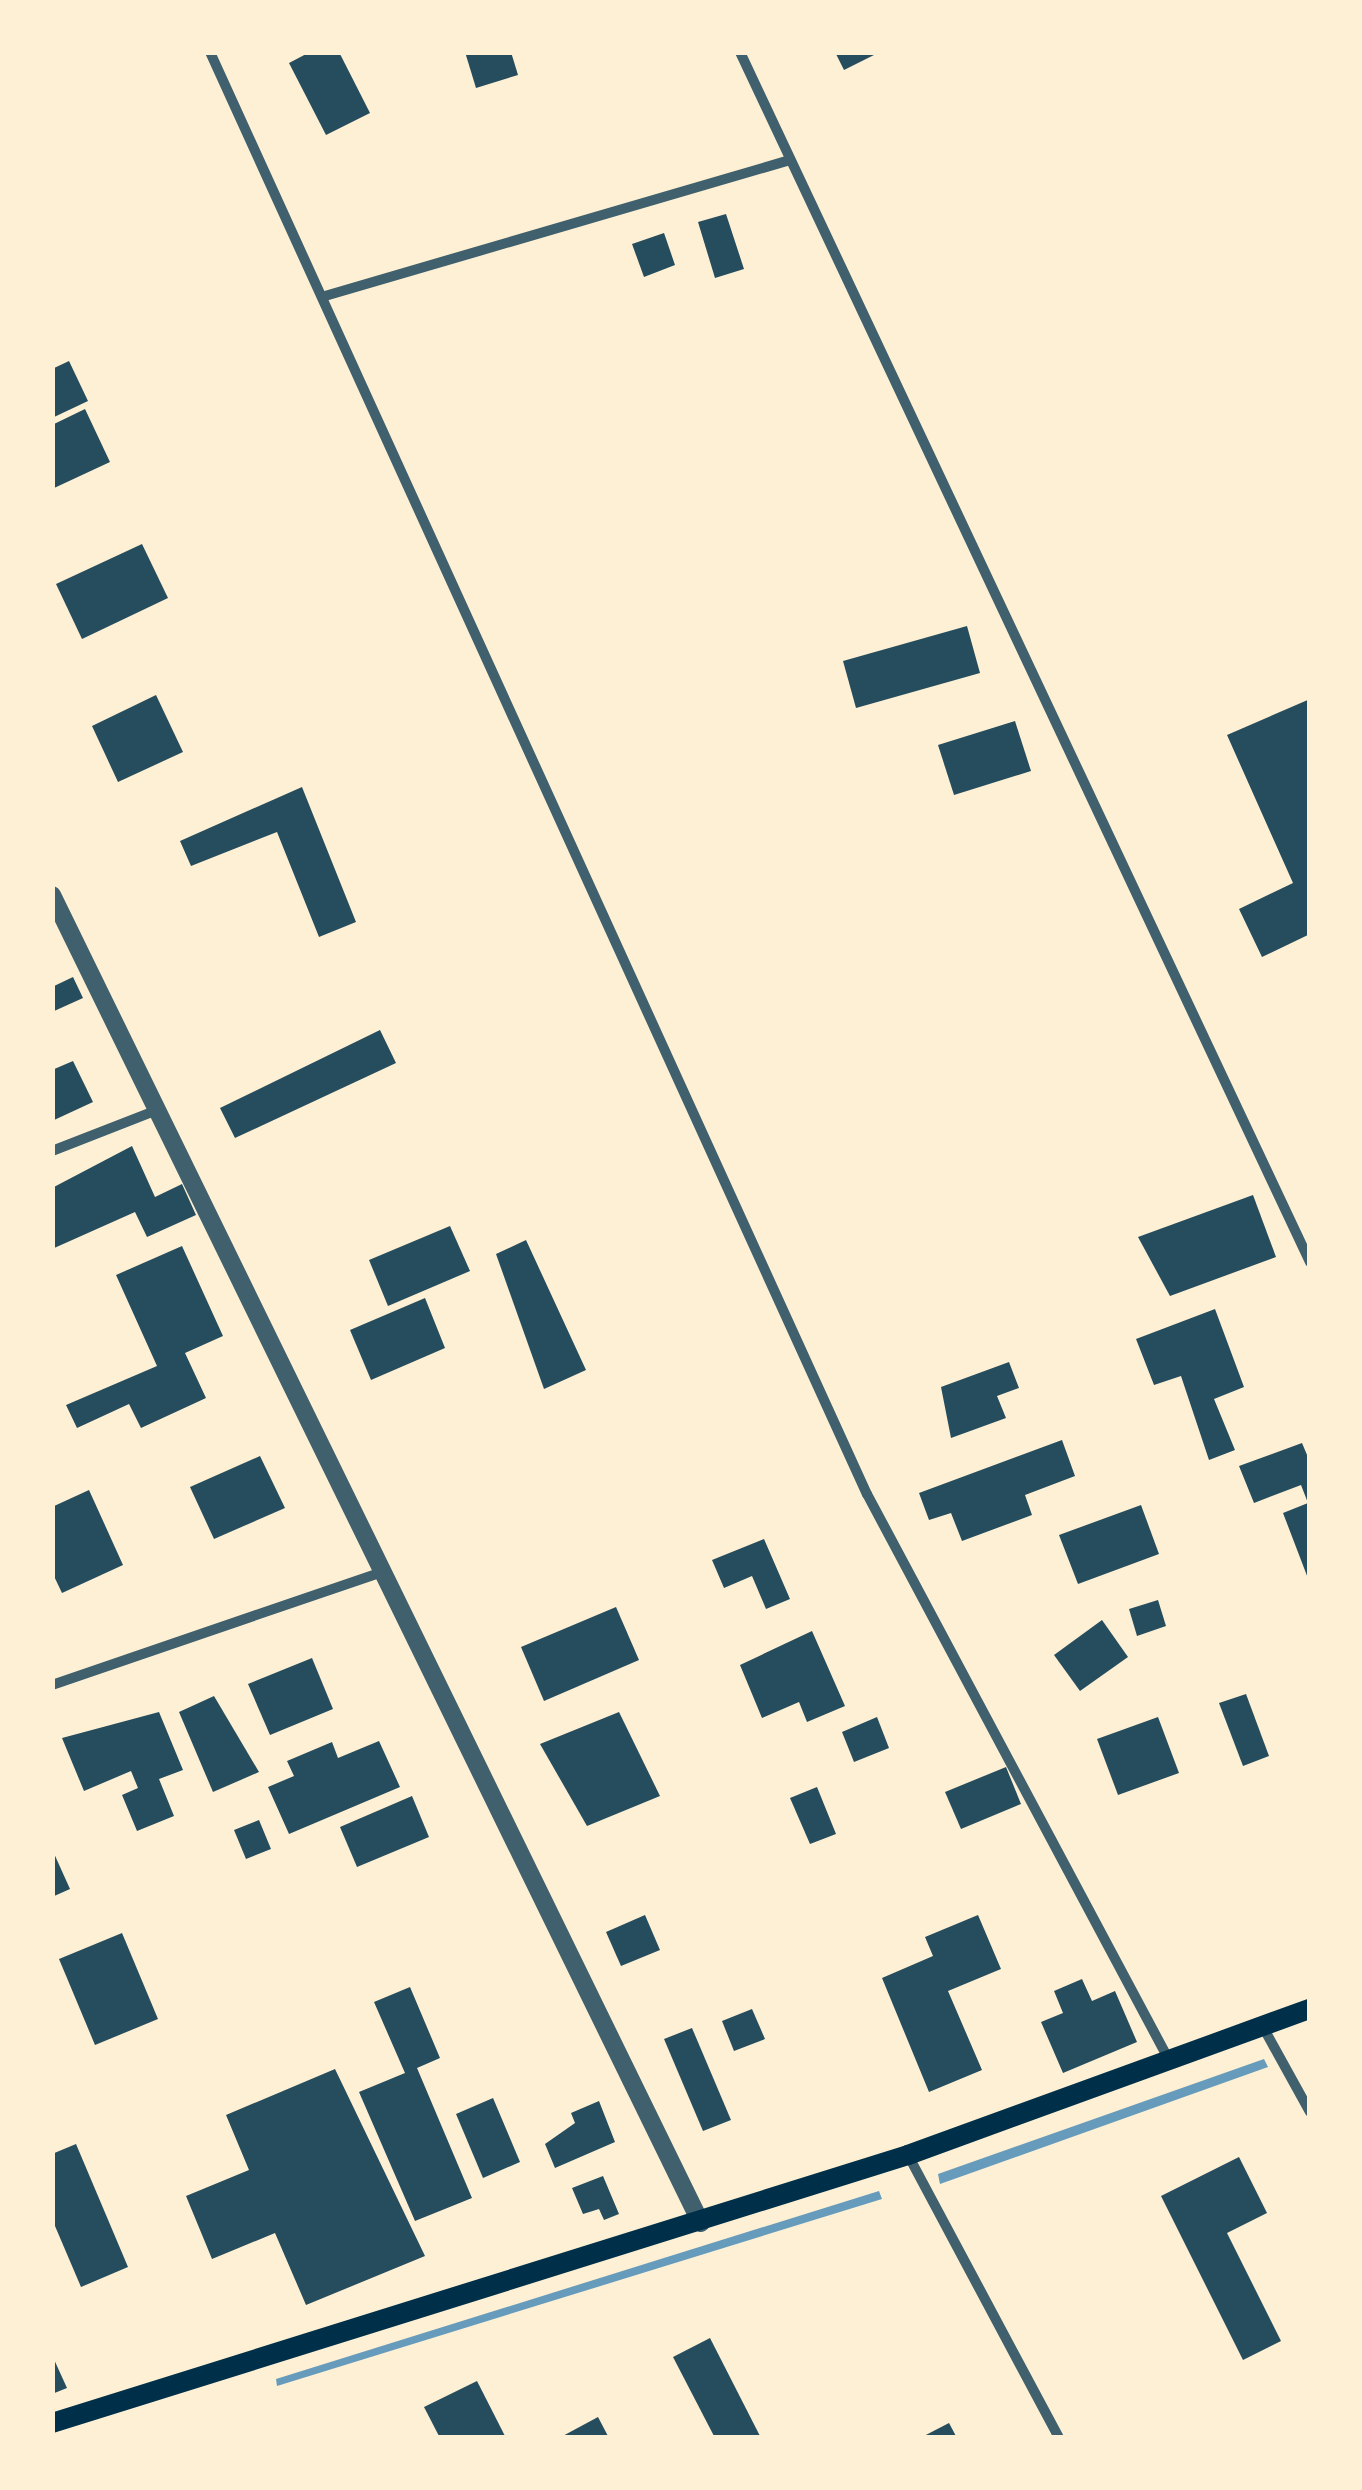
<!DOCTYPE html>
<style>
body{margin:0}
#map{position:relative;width:1362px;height:2490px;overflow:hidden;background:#fdf0d5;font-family:Inter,sans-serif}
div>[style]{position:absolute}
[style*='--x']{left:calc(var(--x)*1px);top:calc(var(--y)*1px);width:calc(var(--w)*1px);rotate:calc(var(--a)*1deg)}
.water>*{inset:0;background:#669bbc}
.building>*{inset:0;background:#264d5e}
.minor>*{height:10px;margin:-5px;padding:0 5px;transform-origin:5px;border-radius:5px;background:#3f606c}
.tertiary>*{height:18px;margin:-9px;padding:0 9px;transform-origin:9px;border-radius:9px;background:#3f606c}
.secondary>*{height:20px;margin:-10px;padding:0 10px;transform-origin:10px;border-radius:10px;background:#003049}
span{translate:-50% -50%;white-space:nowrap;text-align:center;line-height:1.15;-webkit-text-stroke:8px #fdf0d5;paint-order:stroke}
.frame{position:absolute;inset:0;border:55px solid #fdf0d5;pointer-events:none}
</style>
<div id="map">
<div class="water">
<i style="clip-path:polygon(1264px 2059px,1268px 2067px,940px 2184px,938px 2174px)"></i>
<i style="clip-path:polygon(879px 2191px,882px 2199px,277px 2386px,276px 2379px)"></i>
</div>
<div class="building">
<i style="clip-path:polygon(310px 52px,339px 52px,370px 113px,326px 135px,289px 63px)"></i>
<i style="clip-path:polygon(465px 52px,511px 52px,518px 75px,476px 88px)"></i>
<i style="clip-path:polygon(835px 52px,880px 52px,844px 70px)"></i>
<i style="clip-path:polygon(726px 214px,744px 269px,715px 278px,698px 222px)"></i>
<i style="clip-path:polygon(664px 233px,675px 265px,644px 277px,632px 244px)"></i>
<i style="clip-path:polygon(69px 361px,88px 401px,52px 418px,52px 369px)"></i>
<i style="clip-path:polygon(85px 409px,110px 462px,52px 489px,52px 425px)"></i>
<i style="clip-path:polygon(142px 544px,168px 598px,82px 639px,56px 584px)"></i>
<i style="clip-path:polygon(967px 626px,980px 673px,856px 708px,843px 661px)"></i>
<i style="clip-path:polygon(156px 695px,183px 752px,118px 782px,92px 726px)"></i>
<i style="clip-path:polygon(1310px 699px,1310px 934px,1262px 957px,1239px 909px,1293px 883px,1227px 735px)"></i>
<i style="clip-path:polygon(1015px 721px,1031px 771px,954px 795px,938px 745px)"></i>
<i style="clip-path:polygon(302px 787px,356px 922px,319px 937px,277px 832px,191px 866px,180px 841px)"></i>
<i style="clip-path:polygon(73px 977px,83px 998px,52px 1012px,52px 987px)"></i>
<i style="clip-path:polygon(380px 1030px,396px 1063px,235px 1138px,220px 1108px)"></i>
<i style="clip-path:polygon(73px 1061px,93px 1102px,52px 1121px,52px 1070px)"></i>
<i style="clip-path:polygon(132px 1146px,155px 1197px,182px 1184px,196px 1215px,147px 1237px,135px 1212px,52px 1249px,52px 1188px)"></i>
<i style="clip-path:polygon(1253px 1195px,1276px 1257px,1170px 1296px,1138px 1237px)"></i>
<i style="clip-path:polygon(450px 1226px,470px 1271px,388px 1306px,369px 1260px)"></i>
<i style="clip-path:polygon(526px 1240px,586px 1370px,544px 1389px,496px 1254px)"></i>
<i style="clip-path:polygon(182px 1246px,223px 1336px,185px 1353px,206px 1398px,141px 1428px,129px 1404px,77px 1428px,66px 1405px,157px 1366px,116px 1275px)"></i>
<i style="clip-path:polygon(425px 1298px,445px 1348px,371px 1380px,350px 1330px)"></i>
<i style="clip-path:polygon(1215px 1309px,1244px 1387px,1214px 1399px,1235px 1450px,1209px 1460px,1181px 1376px,1154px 1385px,1136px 1339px)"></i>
<i style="clip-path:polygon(1009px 1362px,1019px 1388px,997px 1396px,1006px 1418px,951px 1438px,941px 1387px)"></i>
<i style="clip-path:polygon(1062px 1440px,1075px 1476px,1025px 1495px,1032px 1515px,962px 1541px,951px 1513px,929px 1520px,919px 1493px)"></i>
<i style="clip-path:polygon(1302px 1443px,1310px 1462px,1309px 1581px,1283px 1513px,1308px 1503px,1301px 1485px,1254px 1503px,1239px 1466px)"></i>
<i style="clip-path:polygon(260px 1456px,285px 1508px,214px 1539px,190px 1487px)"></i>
<i style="clip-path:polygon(89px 1490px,123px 1565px,62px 1593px,52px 1572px,52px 1507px)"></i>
<i style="clip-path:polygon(1141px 1505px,1159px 1554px,1078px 1584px,1059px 1535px)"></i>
<i style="clip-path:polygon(764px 1539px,790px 1599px,766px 1609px,752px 1576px,724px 1588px,712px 1560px)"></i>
<i style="clip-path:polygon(1158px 1600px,1166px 1626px,1137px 1636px,1129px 1609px)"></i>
<i style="clip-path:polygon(616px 1607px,639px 1660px,544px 1701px,521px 1647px)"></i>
<i style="clip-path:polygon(1102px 1620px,1128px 1657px,1080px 1691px,1054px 1655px)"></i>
<i style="clip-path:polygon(812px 1631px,845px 1706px,807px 1722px,799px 1702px,762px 1718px,740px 1665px)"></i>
<i style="clip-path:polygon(312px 1658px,333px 1709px,270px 1735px,248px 1684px)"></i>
<i style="clip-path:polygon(1246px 1694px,1269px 1756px,1243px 1766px,1219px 1703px)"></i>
<i style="clip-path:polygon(214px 1696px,259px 1772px,213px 1792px,179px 1712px)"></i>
<i style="clip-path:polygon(159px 1712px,183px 1770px,159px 1779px,174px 1816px,137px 1831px,122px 1795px,138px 1788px,131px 1771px,84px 1791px,62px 1738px)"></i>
<i style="clip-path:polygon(619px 1712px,660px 1796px,587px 1826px,540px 1744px)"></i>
<i style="clip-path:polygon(877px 1717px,889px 1748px,854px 1762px,842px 1732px)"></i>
<i style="clip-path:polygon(1158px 1717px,1179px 1773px,1118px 1795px,1097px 1739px)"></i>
<i style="clip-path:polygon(379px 1741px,400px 1787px,289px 1834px,268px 1787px,294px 1776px,287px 1761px,332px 1742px,338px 1758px)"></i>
<i style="clip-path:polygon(1006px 1767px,1021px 1804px,961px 1829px,945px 1792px)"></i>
<i style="clip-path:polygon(817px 1787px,836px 1834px,810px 1844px,790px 1798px)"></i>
<i style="clip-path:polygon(412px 1796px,429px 1837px,357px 1867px,340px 1827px)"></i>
<i style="clip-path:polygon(259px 1820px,271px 1849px,246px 1859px,234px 1830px)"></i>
<i style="clip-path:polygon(52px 1849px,70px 1889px,52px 1897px)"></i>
<i style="clip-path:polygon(645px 1915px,660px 1950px,621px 1966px,606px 1932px)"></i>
<i style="clip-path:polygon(978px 1915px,1001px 1969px,948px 1991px,982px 2070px,929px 2092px,882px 1978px,933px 1956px,925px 1937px)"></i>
<i style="clip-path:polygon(122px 1933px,158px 2019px,95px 2045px,59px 1959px)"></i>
<i style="clip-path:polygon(1082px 1979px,1092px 2001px,1115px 1991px,1137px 2042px,1063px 2073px,1041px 2022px,1063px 2013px,1054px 1991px)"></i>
<i style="clip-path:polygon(410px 1987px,440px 2058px,417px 2068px,472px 2198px,415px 2221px,359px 2092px,405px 2073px,374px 2002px)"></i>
<i style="clip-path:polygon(752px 2009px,765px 2039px,734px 2051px,722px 2021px)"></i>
<i style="clip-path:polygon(692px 2028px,731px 2120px,703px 2131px,664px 2039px)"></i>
<i style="clip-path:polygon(335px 2069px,425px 2256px,306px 2305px,275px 2233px,212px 2259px,186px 2196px,249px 2170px,226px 2115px)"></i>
<i style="clip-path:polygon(493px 2098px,520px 2162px,483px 2178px,456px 2114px)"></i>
<i style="clip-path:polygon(599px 2101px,615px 2142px,555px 2168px,545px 2144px,575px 2123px,571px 2113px)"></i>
<i style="clip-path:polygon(76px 2144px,128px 2267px,81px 2287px,52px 2219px,52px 2154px)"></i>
<i style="clip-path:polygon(1239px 2157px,1267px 2213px,1227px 2233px,1281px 2341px,1243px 2360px,1161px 2196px)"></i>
<i style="clip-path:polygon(603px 2176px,619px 2214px,604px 2220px,599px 2209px,583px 2214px,572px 2188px)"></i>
<i style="clip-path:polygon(710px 2338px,761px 2438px,715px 2438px,673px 2357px)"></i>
<i style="clip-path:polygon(52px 2355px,67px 2388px,52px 2394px)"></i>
<i style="clip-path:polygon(477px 2381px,506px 2438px,440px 2438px,424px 2407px)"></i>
<i style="clip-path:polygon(598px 2417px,609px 2438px,559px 2438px)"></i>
<i style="clip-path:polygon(949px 2423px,957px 2438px,920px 2438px)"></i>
</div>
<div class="minor">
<i style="--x:210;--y:52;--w:1585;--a:65.51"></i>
<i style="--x:867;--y:1494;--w:642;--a:61.92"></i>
<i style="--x:740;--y:52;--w:1338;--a:64.78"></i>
<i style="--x:325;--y:296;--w:484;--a:-16.3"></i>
<i style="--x:52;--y:1151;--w:107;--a:-21.3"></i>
<i style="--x:52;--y:1685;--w:346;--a:-18.9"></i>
<i style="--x:1263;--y:2027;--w:97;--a:61.1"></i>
<i style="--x:908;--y:2155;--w:321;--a:61.9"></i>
</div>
<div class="tertiary">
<i style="--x:52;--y:895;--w:1478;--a:63.96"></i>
</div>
<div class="secondary">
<i style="--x:52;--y:2423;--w:897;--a:-17.38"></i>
<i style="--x:908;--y:2155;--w:428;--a:-20"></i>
</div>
<div class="frame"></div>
</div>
